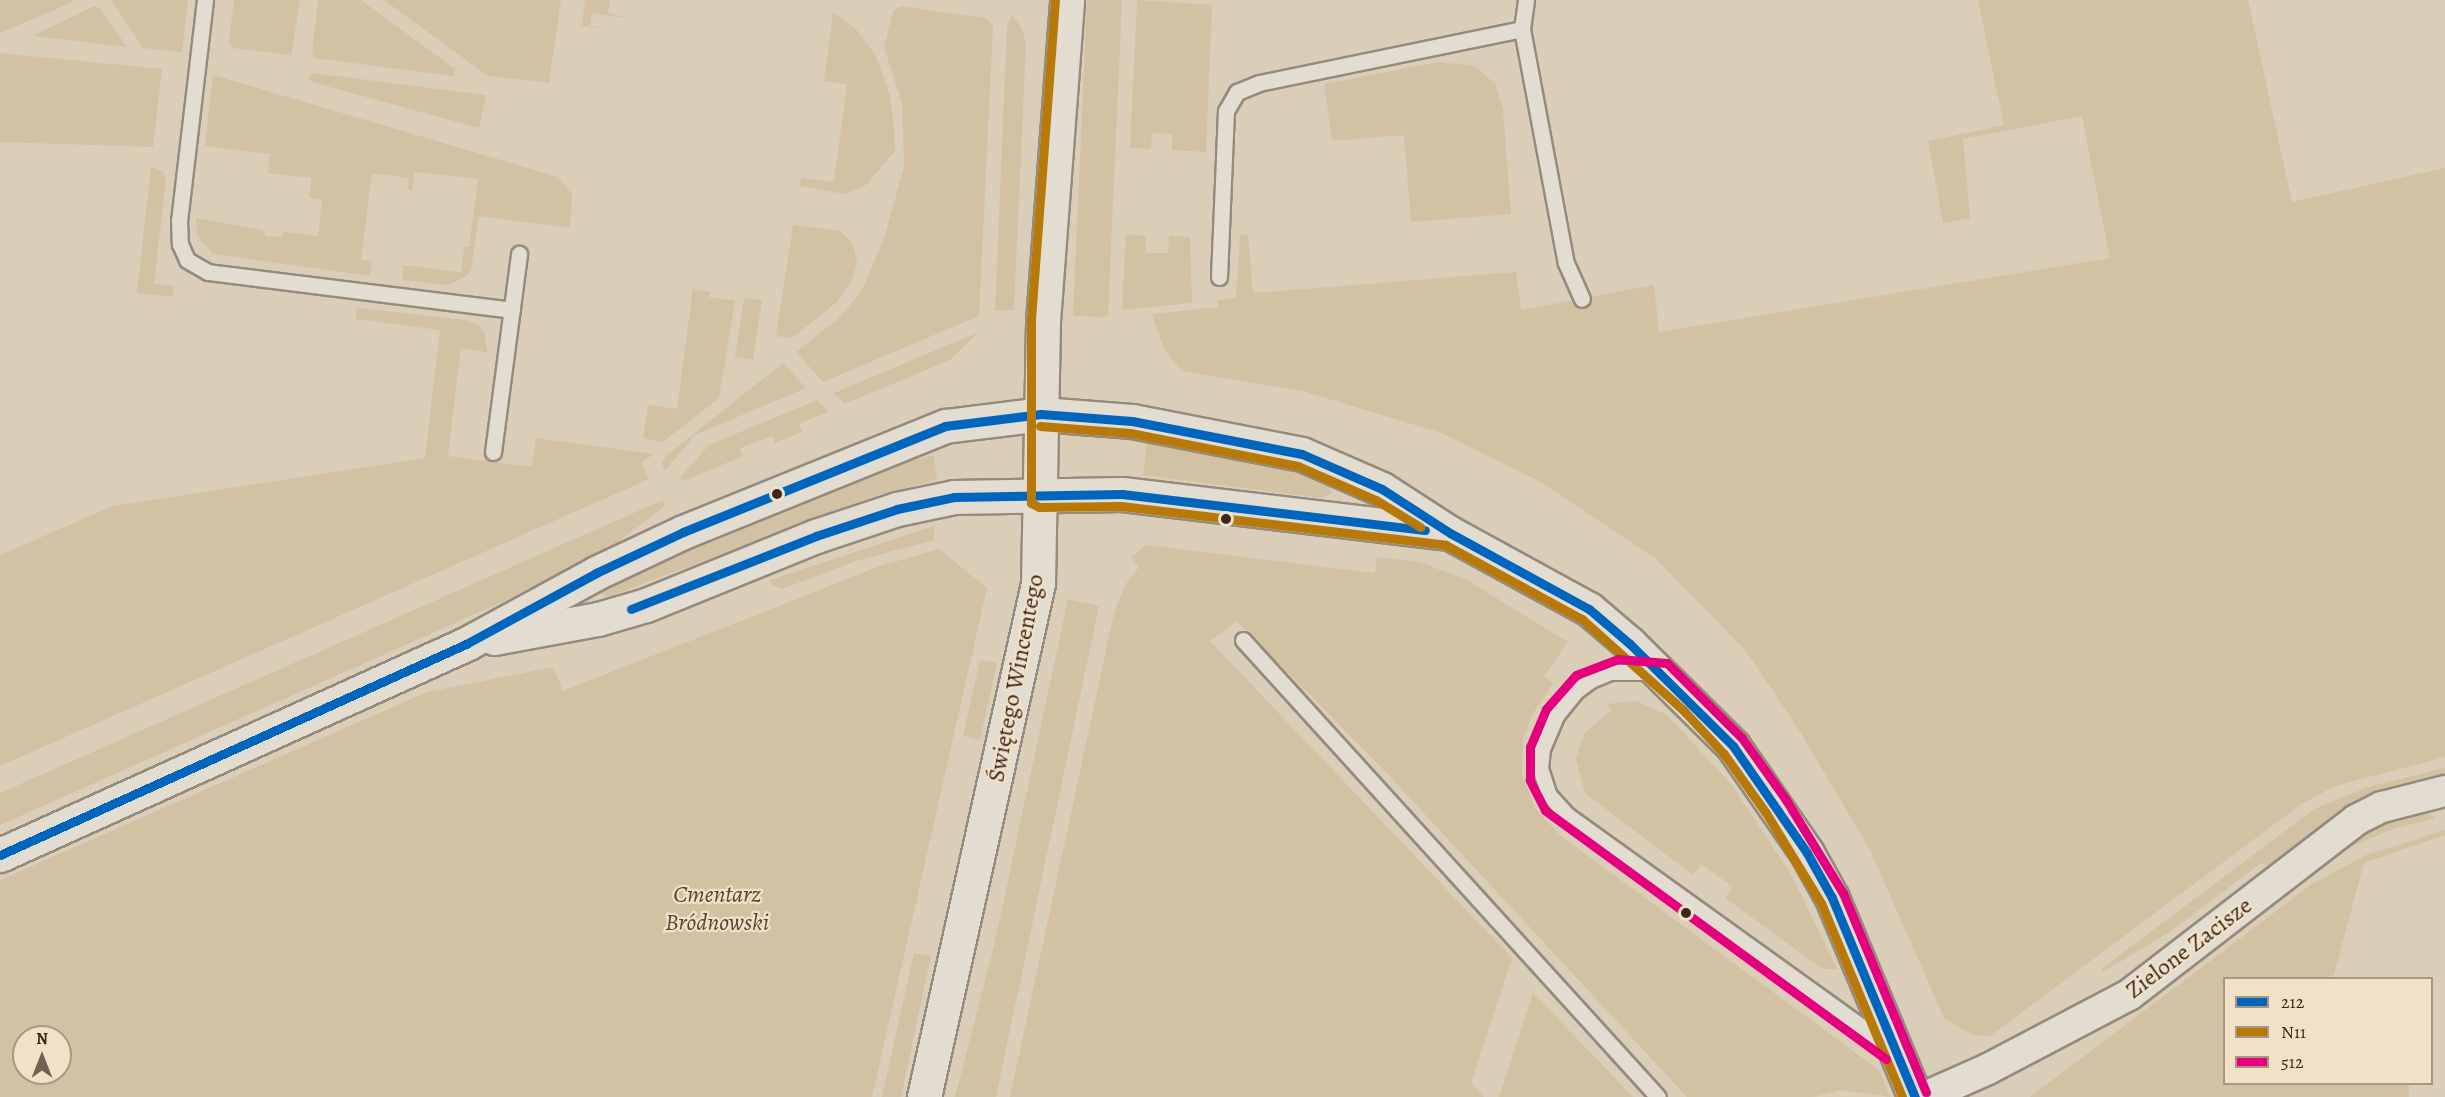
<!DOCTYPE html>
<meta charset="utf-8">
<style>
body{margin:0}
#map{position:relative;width:2445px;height:1097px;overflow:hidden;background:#daceb8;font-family:Alegreya,serif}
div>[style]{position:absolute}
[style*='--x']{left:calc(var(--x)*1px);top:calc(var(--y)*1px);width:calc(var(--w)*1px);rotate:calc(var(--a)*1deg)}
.green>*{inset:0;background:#d2c1a3}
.roads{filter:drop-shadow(2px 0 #948a7d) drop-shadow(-2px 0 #948a7d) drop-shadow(0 2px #948a7d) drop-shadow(0 -2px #948a7d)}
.lane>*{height:15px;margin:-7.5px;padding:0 7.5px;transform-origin:7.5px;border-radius:7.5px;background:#e2dcd1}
.street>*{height:30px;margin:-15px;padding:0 15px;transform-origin:15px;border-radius:15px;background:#e2dcd1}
.secondary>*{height:33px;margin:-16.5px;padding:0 16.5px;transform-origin:16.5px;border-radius:16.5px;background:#e2dcd1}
.bus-1>*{height:9px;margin:-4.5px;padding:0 4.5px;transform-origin:4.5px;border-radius:4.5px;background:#0065bd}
.bus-2>*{height:9px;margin:-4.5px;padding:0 4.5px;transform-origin:4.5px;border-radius:4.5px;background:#b6790a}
.bus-3>*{height:9px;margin:-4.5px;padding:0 4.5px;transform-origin:4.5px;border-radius:4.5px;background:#e5007d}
.dots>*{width:16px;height:16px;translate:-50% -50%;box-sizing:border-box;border:3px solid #f1e2c7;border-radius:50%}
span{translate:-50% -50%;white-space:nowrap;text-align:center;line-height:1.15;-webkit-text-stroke:4.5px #f1e2c7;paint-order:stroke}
.street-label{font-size:24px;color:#3c261d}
.park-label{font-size:24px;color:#594334;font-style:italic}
.legend{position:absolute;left:2223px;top:977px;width:210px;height:108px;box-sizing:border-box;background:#f1e2c7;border:2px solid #a99783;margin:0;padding:8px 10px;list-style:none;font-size:18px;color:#3c261d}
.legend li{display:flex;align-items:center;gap:12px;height:30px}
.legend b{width:30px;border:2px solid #a99783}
.north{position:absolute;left:12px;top:1025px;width:60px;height:60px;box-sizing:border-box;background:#f1e2c7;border:2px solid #a99783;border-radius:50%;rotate:0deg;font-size:16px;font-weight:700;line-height:24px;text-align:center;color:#3c261d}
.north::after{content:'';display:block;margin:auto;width:21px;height:27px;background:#736153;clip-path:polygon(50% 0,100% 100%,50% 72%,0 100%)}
</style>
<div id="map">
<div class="green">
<i style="clip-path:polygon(0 0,73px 0,73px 2px,0 33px)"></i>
<i style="clip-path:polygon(111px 0,188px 0,182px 52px,143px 48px)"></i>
<i style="clip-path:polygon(234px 0,300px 0,291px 55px,232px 48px,229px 40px)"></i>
<i style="clip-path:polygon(318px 0,361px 0,455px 69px,454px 76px,314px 58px,312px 51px)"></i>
<i style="clip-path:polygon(384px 0,561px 0,549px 83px,488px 76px)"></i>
<i style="clip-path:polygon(585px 0,610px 0,608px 13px,628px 18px,592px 13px,590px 26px,617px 30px,582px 26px)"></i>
<i style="clip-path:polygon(1087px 0,1122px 0,1108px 317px,1073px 316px)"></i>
<i style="clip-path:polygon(1137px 0,1212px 5px,1206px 152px,1172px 150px,1172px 134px,1152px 133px,1151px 149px,1130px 148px)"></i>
<i style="clip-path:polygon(1978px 0,2248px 0,2292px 202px,2445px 168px,2445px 757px,2335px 786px,2300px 805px,1990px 1036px,1972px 1035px,1944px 1018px,1870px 850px,1799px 730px,1746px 651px,1656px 559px,1539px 481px,1441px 433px,1303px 391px,1182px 371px,1164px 349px,1152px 314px,1218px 307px,1217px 300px,1236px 298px,1240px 235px,1248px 234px,1253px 293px,1516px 272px,1521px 310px,1654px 285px,1659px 332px,2110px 258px,2082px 116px,1963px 139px,1970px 218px,1943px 223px,1928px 141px,2004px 125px)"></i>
<i style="clip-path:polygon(94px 6px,100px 8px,127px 47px,33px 36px)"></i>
<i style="clip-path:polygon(900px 6px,985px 18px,993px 26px,979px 316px,823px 382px,796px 352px,838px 319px,861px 292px,884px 238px,904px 167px,902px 103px,884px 48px,893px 11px)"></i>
<i style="clip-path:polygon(833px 12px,856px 29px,876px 56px,890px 96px,894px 128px,895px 151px,866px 185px,844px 194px,800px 186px,801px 178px,834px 182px,847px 84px,824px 81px)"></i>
<i style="clip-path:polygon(1012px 15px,1022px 29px,1026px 45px,1014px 310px,995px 311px,1007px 26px)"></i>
<i style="clip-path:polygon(0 53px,162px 69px,153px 147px,0 142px)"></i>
<i style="clip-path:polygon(1438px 62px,1475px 66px,1496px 85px,1503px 109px,1511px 214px,1411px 222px,1404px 135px,1332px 141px,1324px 84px)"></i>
<i style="clip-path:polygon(312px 73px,486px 95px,479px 128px,312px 82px,307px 78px)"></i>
<i style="clip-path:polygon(213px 75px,558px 177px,572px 194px,570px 228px,479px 216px,471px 270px,466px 277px,447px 285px,402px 280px,403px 265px,461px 272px,464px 247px,469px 247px,478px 179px,415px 172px,412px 190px,408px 190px,409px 178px,372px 173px,361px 260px,372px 261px,370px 276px,213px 254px,198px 236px,196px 218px,263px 230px,266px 236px,281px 237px,285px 232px,318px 236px,322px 200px,309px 198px,311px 178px,268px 173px,270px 154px,205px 146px)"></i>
<i style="clip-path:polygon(151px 167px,163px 171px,166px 179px,154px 284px,174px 286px,172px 297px,137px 293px)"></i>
<i style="clip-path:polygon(793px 225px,841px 231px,853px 245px,857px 263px,852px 280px,837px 302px,792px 338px,776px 336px)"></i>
<i style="clip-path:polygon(1126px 234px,1146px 236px,1146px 253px,1168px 253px,1169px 236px,1190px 237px,1192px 303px,1122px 310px)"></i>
<i style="clip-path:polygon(693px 289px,710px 292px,709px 297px,735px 301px,719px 398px,663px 442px,643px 438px,648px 405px,677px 409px)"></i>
<i style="clip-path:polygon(744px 298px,762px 300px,753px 360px,735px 357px)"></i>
<i style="clip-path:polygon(357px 308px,465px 320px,478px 325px,485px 334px,487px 352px,461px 348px,448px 456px,532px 467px,536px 438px,654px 454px,641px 463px,649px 479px,0 766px,0 555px,113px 506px,425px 458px,440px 330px,355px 319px)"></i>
<i style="clip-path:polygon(979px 332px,950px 360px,844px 404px,834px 393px)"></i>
<i style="clip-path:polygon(783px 363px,806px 388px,695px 435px,665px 471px,662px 463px,666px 456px)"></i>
<i style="clip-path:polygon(817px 400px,828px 412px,799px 424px,802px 432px,775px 443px,772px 436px,740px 448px,743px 456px,684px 481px,680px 478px,709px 445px)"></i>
<i style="clip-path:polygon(1147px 443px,1242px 459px,1328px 481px,1332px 493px,1321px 498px,1143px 475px)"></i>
<i style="clip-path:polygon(934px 455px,937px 480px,872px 497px,608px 597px,599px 592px,600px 583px,862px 474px)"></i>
<i style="clip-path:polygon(663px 500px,665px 506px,614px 545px,502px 602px,0 825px,0 793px)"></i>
<i style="clip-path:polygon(934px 526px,934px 540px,859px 560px,782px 589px,773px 586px,770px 580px)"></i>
<i style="clip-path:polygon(1146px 545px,1375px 573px,1377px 557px,1420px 562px,1467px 580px,1568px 642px,1544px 676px,1553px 683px,1532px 715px,1523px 739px,1522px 774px,1535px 809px,1561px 836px,1879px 1070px,1890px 1097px,1841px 1090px,1814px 1097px,1687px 1097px,1384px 770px,1237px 621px,1210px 641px,1512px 958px,1471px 1083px,1484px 1097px,1010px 1097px,1114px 613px,1125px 585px,1139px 567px,1131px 557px)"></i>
<i style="clip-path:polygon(evenodd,939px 549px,987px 588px,872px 1097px,0 1097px,0 880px,427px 692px,553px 667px,563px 691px,880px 566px,939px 549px,24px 1037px,60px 1037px,60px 1073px,24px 1073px,24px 1037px)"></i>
<i style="clip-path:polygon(1068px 599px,1099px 606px,996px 1097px,955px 1097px,994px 946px)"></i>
<i style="clip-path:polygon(980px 660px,997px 663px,980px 740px,963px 736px)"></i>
<i style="clip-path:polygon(1636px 701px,1667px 715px,1731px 784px,1792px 876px,1837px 969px,1823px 969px,1725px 898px,1733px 887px,1701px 864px,1693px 875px,1585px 793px,1576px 759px,1584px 734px,1611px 710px,1608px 704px)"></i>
<i style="clip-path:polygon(2445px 768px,2445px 781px,2338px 813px,2341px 821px,2274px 867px,2261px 863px,2170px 932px,2103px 972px,2101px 969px,2314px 809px,2368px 787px)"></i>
<i style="clip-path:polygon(2421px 807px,2435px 818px,2393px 829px,2334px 854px,2365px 829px)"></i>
<i style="clip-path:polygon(2445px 830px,2445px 835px,2364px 863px,2333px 978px,2224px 978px,2224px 1084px,2409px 1084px,2409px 1097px,2030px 1097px,2312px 884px,2366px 855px)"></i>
<i style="clip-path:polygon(914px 953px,931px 956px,901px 1097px,882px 1097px)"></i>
<i style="clip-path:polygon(1533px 993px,1633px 1097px,1499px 1097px)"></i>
</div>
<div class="roads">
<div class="lane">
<i style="--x:205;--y:0;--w:222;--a:96.7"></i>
<i style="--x:179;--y:220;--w:24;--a:88"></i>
<i style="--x:180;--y:244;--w:17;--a:66"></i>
<i style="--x:187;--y:260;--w:24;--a:30"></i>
<i style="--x:208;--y:272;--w:306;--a:7.1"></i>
<i style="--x:1522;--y:29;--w:238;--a:79.4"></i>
<i style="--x:1566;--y:263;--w:39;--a:66"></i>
<i style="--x:1219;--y:277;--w:166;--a:-87.6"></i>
<i style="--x:1226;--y:111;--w:22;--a:-60"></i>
<i style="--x:1237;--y:92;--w:24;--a:-22"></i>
<i style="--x:1259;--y:83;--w:268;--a:-11.6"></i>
<i style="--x:1522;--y:29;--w:29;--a:-82"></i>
<i style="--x:493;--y:452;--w:200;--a:-82.5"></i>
<i style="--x:1243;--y:640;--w:617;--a:47.76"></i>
<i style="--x:1653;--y:672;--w:43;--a:180"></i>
<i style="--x:1610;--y:672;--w:21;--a:157"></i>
<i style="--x:1591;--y:680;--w:19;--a:144"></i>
<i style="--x:1576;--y:691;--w:32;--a:129"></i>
<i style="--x:1556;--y:716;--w:36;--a:113"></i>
<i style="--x:1542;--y:749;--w:19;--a:96"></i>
<i style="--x:1540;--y:768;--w:28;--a:72"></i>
<i style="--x:1549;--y:795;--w:27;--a:48"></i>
<i style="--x:1567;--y:815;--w:393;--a:35.7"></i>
</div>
<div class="street">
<i style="--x:1925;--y:1097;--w:69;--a:-24"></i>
<i style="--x:1988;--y:1069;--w:159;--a:-27.7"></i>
<i style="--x:2129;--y:995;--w:287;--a:-37.6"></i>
<i style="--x:2356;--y:820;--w:29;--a:-27"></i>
<i style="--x:2382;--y:807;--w:65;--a:-14.3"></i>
</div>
<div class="secondary">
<i style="--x:494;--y:638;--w:106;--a:-10.4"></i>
<i style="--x:598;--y:619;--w:50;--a:-16.3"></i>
<i style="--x:646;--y:605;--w:183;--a:-22.1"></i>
<i style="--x:816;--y:536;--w:85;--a:-18.4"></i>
<i style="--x:897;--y:509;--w:58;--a:-11.9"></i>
<i style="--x:954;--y:497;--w:168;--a:-1"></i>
<i style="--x:1122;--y:494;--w:323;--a:6.8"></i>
<i style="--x:0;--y:855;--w:512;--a:-24.36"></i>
<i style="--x:466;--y:644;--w:148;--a:-28.6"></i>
<i style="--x:596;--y:573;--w:96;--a:-25.2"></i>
<i style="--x:683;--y:532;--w:283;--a:-22"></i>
<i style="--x:945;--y:426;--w:97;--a:-7.1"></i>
<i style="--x:1041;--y:414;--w:91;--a:4.4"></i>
<i style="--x:1132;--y:421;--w:173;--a:11"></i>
<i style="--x:1302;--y:454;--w:87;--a:23.6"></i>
<i style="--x:1382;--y:489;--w:81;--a:32.9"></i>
<i style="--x:1450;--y:533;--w:158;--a:28.7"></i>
<i style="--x:1589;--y:609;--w:54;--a:40.5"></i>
<i style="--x:1630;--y:644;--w:145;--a:44.7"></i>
<i style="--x:1733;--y:746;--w:130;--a:55.3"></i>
<i style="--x:1807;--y:853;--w:51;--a:60.9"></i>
<i style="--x:1832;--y:898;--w:216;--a:67.4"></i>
<i style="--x:924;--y:1097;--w:526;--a:-77.49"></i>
<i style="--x:1038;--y:583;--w:262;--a:-88.9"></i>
<i style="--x:1043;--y:321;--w:322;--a:-85.7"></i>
</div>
</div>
<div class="bus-1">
<i style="--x:631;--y:609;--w:199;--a:-21.5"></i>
<i style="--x:816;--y:536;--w:85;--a:-18.4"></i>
<i style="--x:897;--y:509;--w:58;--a:-11.9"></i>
<i style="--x:954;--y:497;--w:168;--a:-1"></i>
<i style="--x:1122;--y:494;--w:305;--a:6.8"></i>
<i style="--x:0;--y:855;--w:512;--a:-24.36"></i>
<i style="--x:466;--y:644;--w:148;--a:-28.6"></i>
<i style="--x:596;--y:573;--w:96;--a:-25.2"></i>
<i style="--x:683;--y:532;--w:283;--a:-22"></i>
<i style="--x:945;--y:426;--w:97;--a:-7.1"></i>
<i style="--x:1041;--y:414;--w:91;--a:4.4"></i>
<i style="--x:1132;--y:421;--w:173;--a:11"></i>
<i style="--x:1302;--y:454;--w:87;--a:23.6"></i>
<i style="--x:1382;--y:489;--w:81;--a:32.9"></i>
<i style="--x:1450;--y:533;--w:158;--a:28.7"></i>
<i style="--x:1589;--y:609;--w:54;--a:40.5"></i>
<i style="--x:1630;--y:644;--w:145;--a:44.7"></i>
<i style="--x:1733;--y:746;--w:130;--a:55.3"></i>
<i style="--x:1807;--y:853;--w:51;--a:60.9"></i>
<i style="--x:1832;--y:898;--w:216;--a:67.4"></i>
</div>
<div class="bus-2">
<i style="--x:1055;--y:0;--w:321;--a:94.3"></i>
<i style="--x:1031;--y:320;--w:183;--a:90"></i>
<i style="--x:1031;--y:503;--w:9;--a:27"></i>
<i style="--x:1039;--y:507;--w:82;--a:-0.7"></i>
<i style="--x:1121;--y:506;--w:327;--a:6.8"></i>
<i style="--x:1446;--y:545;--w:155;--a:28.6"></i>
<i style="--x:1582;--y:619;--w:137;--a:42"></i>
<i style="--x:1684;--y:711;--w:59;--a:47.1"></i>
<i style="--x:1724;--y:754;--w:72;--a:54.6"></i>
<i style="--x:1766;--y:813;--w:105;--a:58.6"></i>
<i style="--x:1821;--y:903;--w:210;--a:67.3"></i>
<i style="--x:1040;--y:426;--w:90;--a:4.4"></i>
<i style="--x:1130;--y:433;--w:171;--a:11.1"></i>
<i style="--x:1298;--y:466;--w:85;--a:23.6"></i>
<i style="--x:1376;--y:500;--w:52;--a:31.5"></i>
</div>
<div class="bus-3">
<i style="--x:1886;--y:1059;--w:422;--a:-143.9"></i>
<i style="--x:1545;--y:810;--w:34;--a:-117"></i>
<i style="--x:1530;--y:780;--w:33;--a:-90"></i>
<i style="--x:1530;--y:747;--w:41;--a:-67.2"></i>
<i style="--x:1546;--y:709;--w:45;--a:-48.6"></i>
<i style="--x:1576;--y:675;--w:45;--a:-20.9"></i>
<i style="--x:1618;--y:659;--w:49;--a:4.7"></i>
<i style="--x:1667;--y:663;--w:106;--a:45"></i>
<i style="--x:1742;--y:738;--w:76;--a:54.6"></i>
<i style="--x:1786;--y:800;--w:109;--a:58.5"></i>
<i style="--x:1843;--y:893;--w:216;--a:67.4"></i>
</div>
<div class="dots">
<i style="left:777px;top:494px;background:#3c261d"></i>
<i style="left:1226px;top:519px;background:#3c261d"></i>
<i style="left:1686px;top:913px;background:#3c261d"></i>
</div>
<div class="street-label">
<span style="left:1016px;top:678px;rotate:-79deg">Świętego Wincentego</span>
<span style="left:2189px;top:948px;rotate:-37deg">Zielone Zacisze</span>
</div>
<div class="park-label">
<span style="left:717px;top:909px">Cmentarz<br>Bródnowski</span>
</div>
<ul class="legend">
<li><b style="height:8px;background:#0065bd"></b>212</li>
<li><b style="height:8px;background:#b6790a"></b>N11</li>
<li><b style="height:8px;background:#e5007d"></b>512</li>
</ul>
<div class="north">N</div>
</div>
